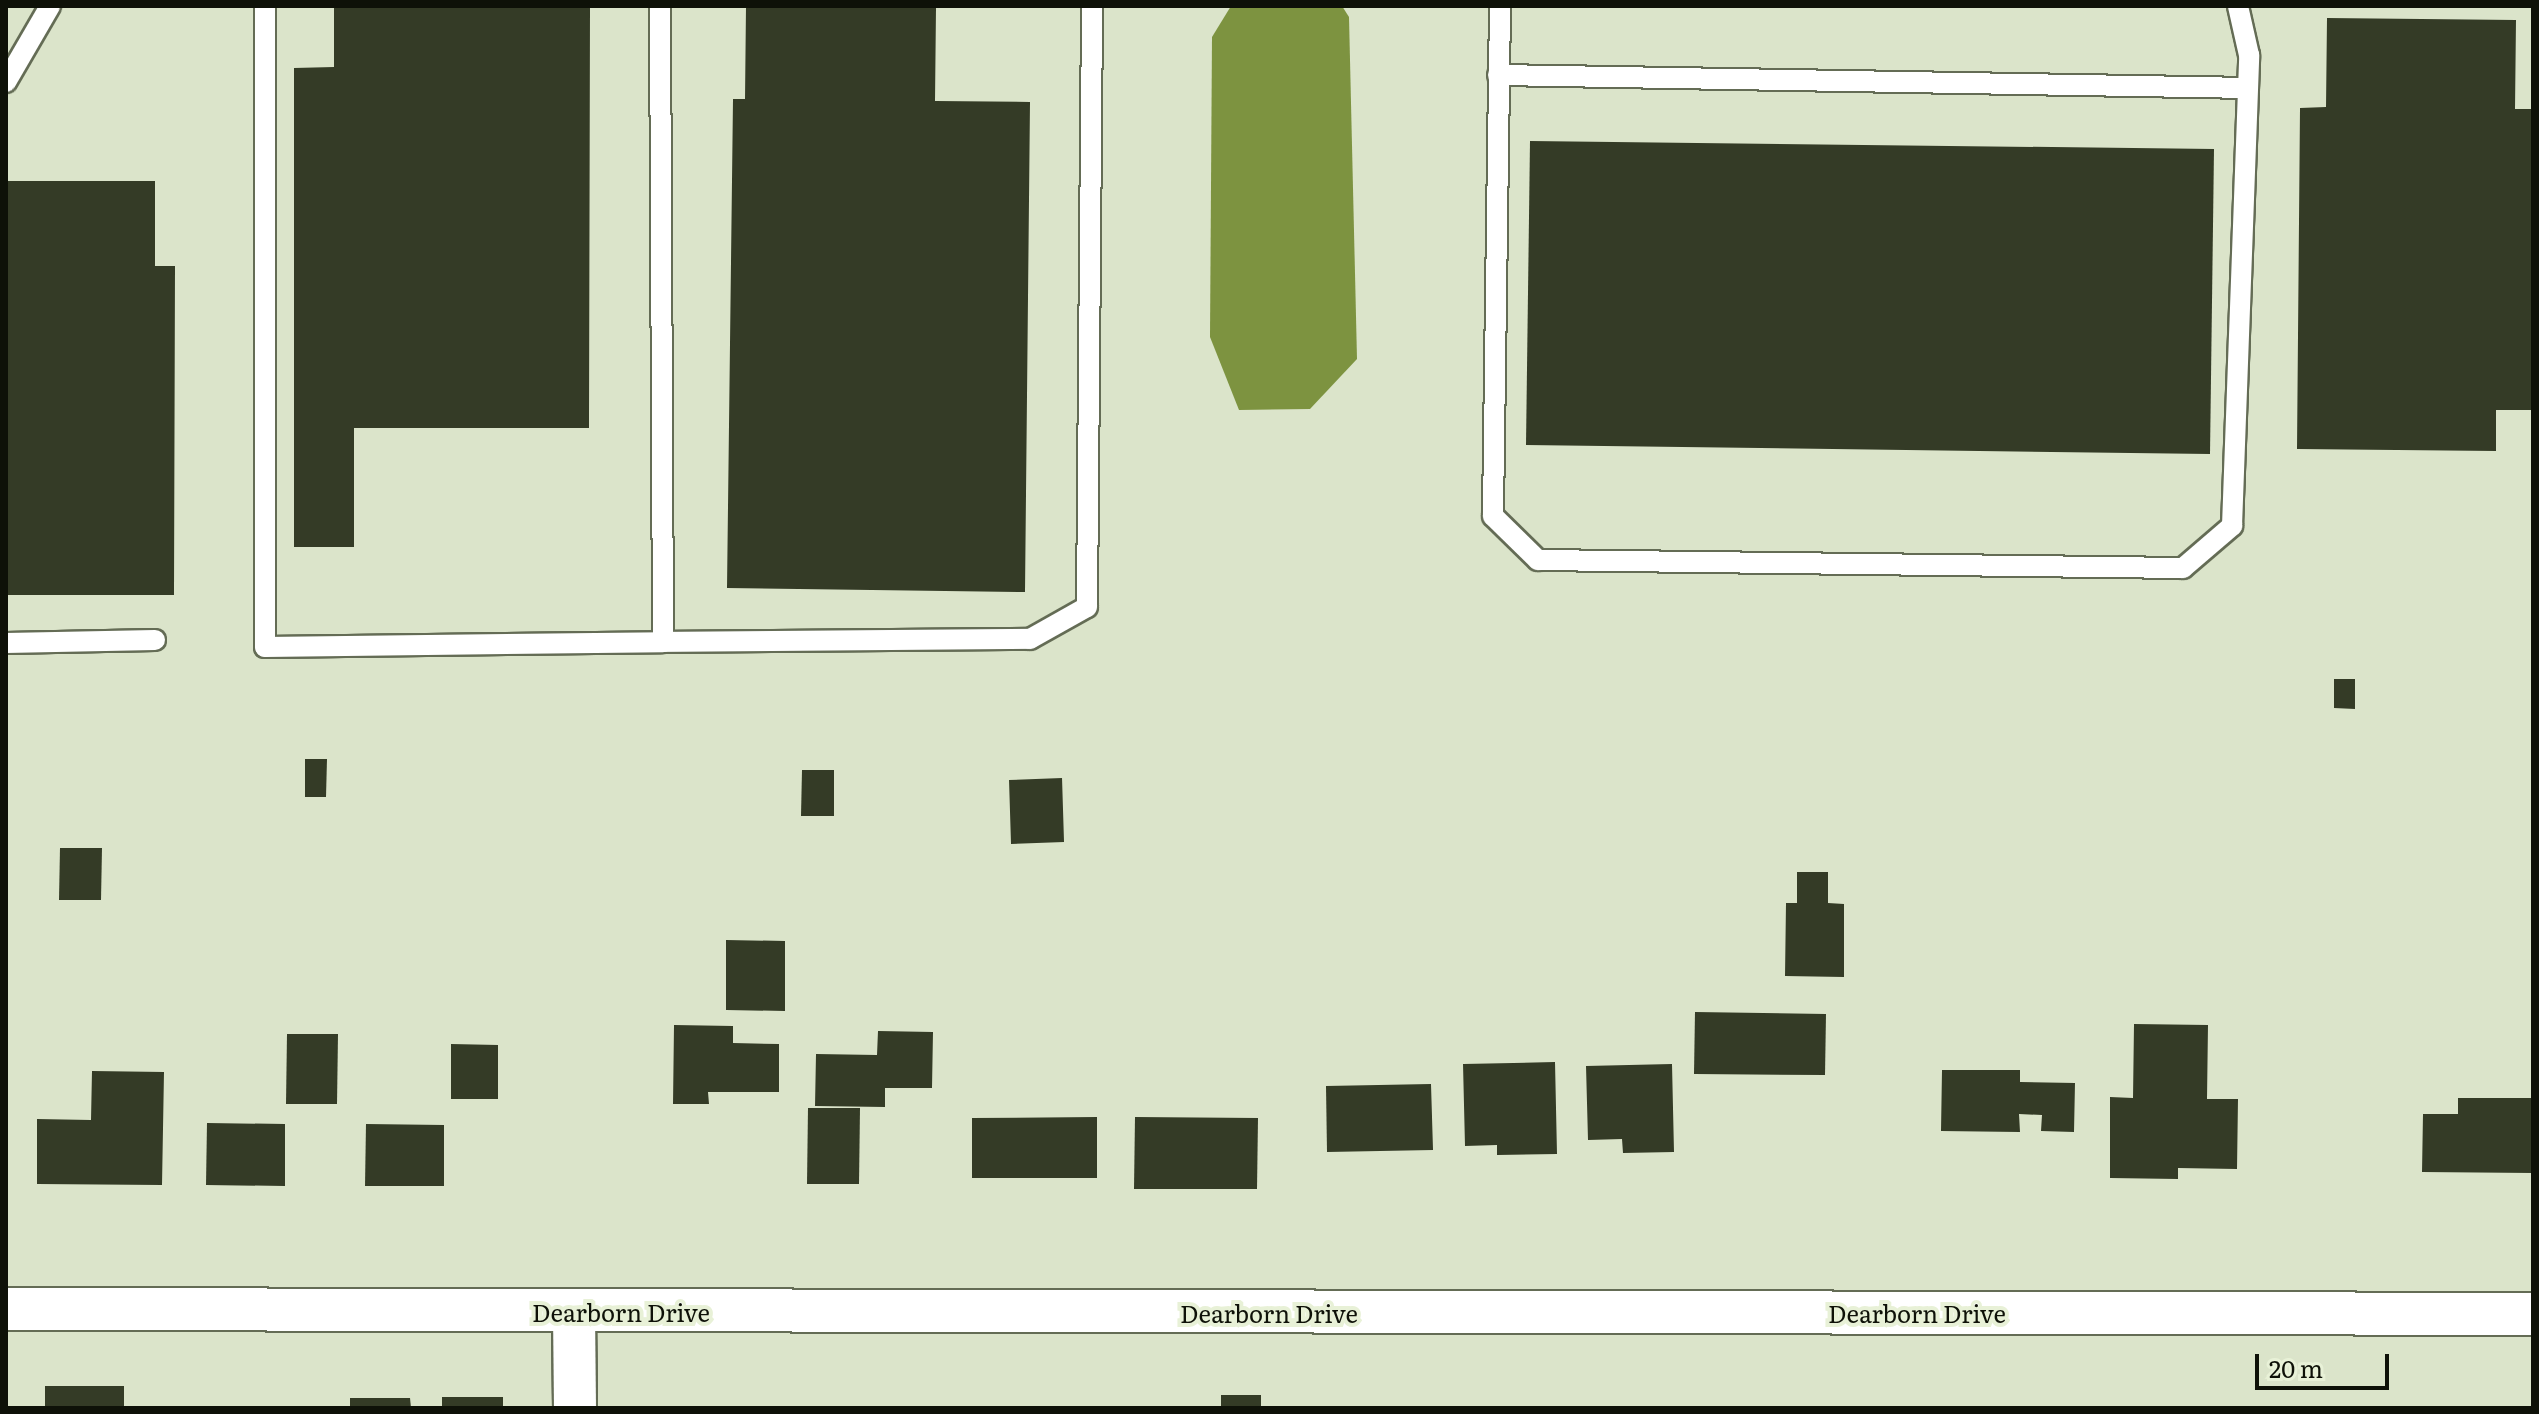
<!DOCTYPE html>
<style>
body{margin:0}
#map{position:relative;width:2539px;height:1414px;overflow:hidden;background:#dbe4ca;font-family:Literata,serif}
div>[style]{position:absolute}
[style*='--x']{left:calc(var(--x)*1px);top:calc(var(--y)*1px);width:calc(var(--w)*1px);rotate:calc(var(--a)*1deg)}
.water>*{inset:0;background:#7d9340}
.building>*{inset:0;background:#343b26}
.roads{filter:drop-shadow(2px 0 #646c55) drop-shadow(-2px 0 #646c55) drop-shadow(0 2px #646c55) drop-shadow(0 -2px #646c55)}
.lane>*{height:20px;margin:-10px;padding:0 10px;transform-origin:10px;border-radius:10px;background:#fff}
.street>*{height:42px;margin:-21px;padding:0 21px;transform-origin:21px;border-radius:21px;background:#fff}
span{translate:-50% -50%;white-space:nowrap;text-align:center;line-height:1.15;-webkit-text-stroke:8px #e8f1d7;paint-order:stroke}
.street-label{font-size:24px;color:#0e1108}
.frame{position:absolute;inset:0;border:8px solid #0e1108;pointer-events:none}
.scale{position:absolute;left:2255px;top:1354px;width:134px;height:36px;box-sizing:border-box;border:4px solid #0e1108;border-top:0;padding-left:10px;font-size:24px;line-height:28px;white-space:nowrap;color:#0e1108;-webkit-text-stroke:6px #e8f1d7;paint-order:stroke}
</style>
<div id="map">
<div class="water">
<i style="clip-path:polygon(1231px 6px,1342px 6px,1349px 17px,1357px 359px,1310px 409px,1239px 410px,1210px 337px,1212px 37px)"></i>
</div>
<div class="building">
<i style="clip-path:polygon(334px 6px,590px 6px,589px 428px,354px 428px,354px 547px,294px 547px,294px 68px,334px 67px)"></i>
<i style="clip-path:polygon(746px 6px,936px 8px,935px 101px,1030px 102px,1025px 592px,727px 588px,733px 99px,745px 99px)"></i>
<i style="clip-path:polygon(2327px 18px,2516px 20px,2515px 109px,2533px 109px,2533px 410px,2496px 410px,2496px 451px,2297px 449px,2300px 108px,2326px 107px)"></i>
<i style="clip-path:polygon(1530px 141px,2214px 149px,2210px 454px,1526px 445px)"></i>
<i style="clip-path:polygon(6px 181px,155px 181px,155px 266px,175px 266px,174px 595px,6px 595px)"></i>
<i style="clip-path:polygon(2334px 679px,2355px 679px,2355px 709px,2334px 708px)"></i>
<i style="clip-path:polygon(305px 759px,327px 759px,326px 797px,305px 797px)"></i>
<i style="clip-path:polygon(802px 770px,834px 770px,834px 816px,801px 816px)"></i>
<i style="clip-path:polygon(1062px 778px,1064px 842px,1011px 844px,1009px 780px)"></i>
<i style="clip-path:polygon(60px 848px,102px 848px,101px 900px,59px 900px)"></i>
<i style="clip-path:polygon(1797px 872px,1828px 872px,1828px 903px,1844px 904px,1844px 977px,1785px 976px,1786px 903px,1797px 903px)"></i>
<i style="clip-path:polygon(726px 940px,785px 941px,785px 1011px,726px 1010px)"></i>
<i style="clip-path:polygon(1695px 1012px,1826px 1014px,1825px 1075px,1694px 1074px)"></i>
<i style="clip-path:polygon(2134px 1024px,2208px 1025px,2207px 1099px,2238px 1099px,2237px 1169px,2178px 1168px,2178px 1179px,2110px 1178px,2110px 1097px,2133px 1098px)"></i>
<i style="clip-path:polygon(674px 1025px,733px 1026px,733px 1043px,779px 1044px,779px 1092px,708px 1092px,709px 1104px,673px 1104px)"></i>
<i style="clip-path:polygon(878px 1031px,933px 1032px,932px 1088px,885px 1088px,885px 1107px,815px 1106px,816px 1054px,877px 1055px)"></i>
<i style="clip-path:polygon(287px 1034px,338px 1034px,337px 1104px,286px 1104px)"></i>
<i style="clip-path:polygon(451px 1044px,498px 1045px,498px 1099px,451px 1099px)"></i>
<i style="clip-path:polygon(1555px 1062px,1557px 1154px,1497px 1155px,1497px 1145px,1465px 1146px,1463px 1064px)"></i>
<i style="clip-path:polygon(1672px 1064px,1674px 1152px,1623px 1153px,1622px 1139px,1588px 1140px,1586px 1066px)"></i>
<i style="clip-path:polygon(1942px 1070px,2020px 1070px,2020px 1082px,2075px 1083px,2074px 1132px,2041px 1131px,2042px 1115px,2019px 1114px,2020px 1132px,1941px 1131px)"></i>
<i style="clip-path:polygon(92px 1071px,164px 1072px,162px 1185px,37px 1184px,37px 1119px,91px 1120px)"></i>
<i style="clip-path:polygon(1431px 1084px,1433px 1150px,1327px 1152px,1326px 1086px)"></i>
<i style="clip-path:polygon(2458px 1098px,2533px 1098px,2533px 1173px,2422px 1172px,2423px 1114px,2458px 1114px)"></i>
<i style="clip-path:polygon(808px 1108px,860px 1108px,859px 1184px,807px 1184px)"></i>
<i style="clip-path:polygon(1097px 1117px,1097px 1178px,972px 1178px,972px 1118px)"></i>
<i style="clip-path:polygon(1135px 1117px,1258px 1118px,1257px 1189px,1134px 1189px)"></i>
<i style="clip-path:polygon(207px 1123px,285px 1124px,285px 1186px,206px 1185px)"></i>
<i style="clip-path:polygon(366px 1124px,444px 1125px,444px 1186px,365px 1186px)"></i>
<i style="clip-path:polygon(45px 1386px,124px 1386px,124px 1408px,45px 1408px)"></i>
<i style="clip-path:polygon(1221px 1395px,1261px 1395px,1261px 1408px,1221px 1408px)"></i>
<i style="clip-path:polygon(442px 1397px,503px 1397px,503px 1408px,442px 1408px)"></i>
<i style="clip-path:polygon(350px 1398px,410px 1398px,411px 1408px,350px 1408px)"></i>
</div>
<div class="roads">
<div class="lane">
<i style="--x:265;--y:6;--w:641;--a:90"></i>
<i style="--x:265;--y:647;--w:398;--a:-0.7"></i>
<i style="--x:663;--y:642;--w:636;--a:-90.27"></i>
<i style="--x:1500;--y:6;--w:510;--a:90.79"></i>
<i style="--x:1493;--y:516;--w:63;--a:44.4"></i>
<i style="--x:1538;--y:560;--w:645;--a:0.71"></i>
<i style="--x:2183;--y:568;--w:65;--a:-40.6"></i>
<i style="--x:2232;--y:526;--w:471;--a:-87.9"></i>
<i style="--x:2249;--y:55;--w:50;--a:-102.7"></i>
<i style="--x:1498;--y:75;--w:749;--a:0.99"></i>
<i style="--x:6;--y:82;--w:88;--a:-59.9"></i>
<i style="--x:663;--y:642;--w:367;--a:-0.5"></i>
<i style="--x:1030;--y:639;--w:65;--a:-29.3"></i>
<i style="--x:1087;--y:607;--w:601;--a:-89.52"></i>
<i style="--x:6;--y:643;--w:149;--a:-1.2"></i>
</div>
<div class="street">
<i style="--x:6;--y:1309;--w:2527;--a:0.11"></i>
<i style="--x:574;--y:1312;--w:96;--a:89.4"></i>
</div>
</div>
<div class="street-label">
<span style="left:621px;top:1312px">Dearborn Drive</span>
<span style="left:1269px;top:1313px">Dearborn Drive</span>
<span style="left:1917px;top:1313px">Dearborn Drive</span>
</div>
<div class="frame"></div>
<div class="scale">20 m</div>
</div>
